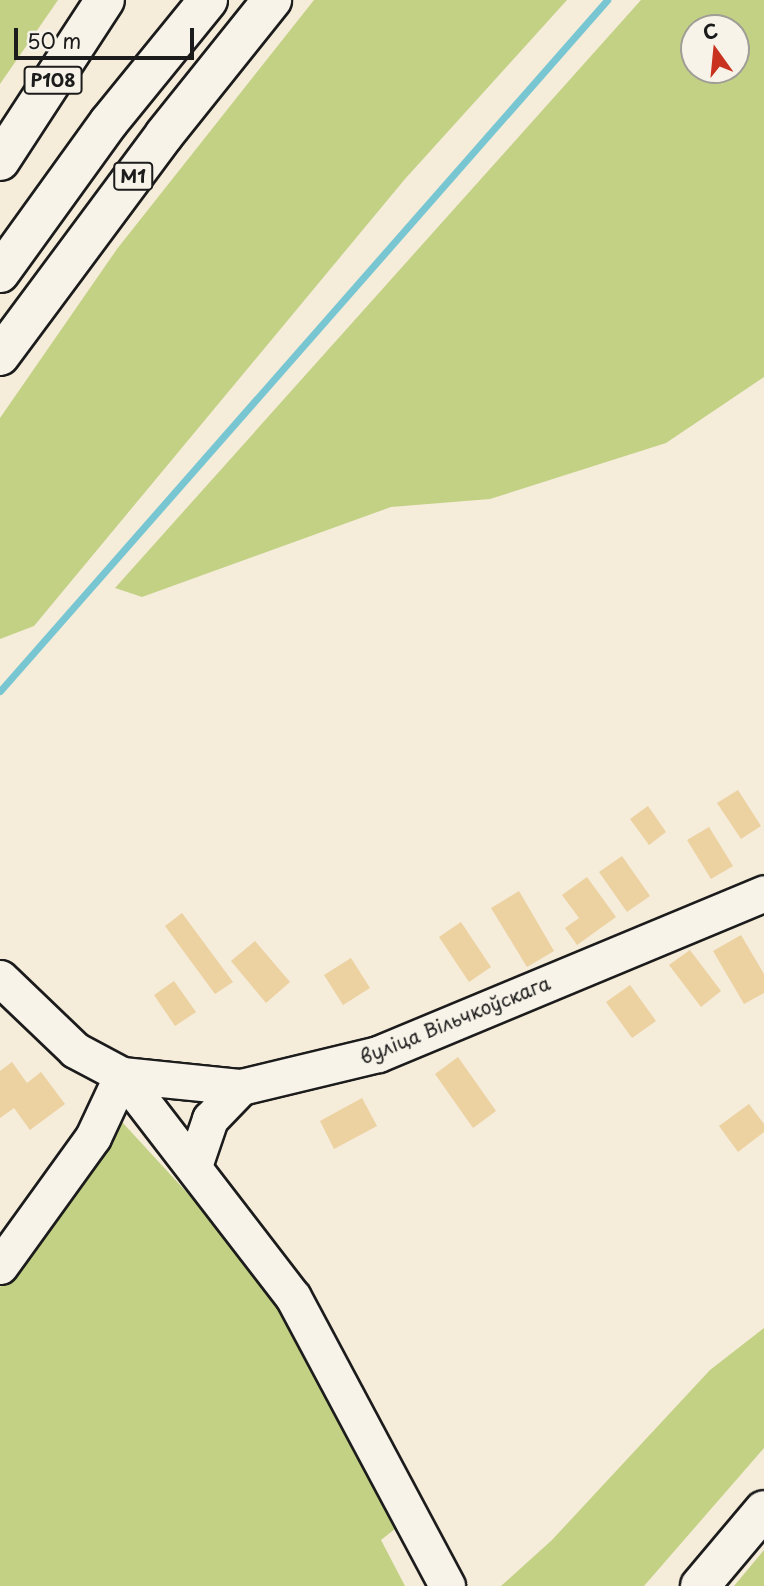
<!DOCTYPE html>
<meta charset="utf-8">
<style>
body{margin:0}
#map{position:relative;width:764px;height:1586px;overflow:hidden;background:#f5ecda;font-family:"Playpen Sans",sans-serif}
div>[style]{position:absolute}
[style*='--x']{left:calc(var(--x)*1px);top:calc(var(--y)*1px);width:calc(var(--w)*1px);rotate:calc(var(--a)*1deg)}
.green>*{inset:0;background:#c3d185}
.stream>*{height:7px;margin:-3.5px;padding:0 3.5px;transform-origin:3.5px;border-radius:3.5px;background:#77c6d2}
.building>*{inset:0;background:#ecd1a1}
.roads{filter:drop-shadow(2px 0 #1c1c1c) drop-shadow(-2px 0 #1c1c1c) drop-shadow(0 2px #1c1c1c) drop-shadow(0 -2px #1c1c1c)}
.minor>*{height:35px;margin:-17.5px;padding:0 17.5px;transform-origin:17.5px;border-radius:17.5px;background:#f7f3e8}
.major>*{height:38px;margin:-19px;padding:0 19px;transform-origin:19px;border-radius:19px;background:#f7f3e8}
.highway>*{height:38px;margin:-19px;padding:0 19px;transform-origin:19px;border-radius:19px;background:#f7f3e8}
span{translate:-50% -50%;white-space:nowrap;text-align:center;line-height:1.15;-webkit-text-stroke:5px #f7f3e8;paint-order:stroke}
.shield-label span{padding:2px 5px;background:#f7f3e8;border:2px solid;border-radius:5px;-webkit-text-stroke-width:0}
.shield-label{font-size:18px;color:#1c1c1c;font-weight:700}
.street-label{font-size:19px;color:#1c1c1c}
.north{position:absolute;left:680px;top:14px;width:70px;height:70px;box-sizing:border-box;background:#f7f3e8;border:2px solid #9f9d96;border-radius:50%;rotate:345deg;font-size:19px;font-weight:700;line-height:28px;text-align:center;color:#1c1c1c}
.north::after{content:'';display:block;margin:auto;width:24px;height:32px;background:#c8321e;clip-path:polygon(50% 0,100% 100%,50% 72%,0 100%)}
.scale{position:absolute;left:14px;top:28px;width:180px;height:32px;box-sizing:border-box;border:4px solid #1c1c1c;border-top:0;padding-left:9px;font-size:21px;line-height:24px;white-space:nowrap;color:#1c1c1c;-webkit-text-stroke:5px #f7f3e8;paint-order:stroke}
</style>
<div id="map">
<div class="green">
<i style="clip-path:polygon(0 0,58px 0,0 84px)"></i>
<i style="clip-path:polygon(314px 0,567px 0,405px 179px,34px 626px,0 639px,0 418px,117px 249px)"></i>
<i style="clip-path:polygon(evenodd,641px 0,764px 0,764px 377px,666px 443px,490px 499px,391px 507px,142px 597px,115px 588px,641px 0,694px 28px,736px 28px,736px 70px,694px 70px,694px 28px)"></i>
<i style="clip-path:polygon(122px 1122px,285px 1299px,400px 1525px,381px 1540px,405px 1586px,0 1586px,0 1287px,22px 1265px)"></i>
<i style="clip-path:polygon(764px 1328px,764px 1448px,644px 1586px,501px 1586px,552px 1540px,710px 1370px)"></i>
<i style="clip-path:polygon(764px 1550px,764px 1586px,734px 1586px)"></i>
</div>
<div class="stream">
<i style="--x:0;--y:691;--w:920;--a:-48.7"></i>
</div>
<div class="building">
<i style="clip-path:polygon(738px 790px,761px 826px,741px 839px,717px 803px)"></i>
<i style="clip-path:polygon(648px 806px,666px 832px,649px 845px,630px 819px)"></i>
<i style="clip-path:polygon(709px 827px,733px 866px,711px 879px,687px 840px)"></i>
<i style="clip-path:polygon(622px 856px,650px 896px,627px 912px,599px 872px)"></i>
<i style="clip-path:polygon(587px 877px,616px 917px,577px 945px,565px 928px,579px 918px,562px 895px)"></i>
<i style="clip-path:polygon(519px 891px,554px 951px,527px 967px,491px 908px)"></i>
<i style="clip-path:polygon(182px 913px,233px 982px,215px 994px,165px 926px)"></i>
<i style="clip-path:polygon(461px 922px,491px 967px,469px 982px,439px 937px)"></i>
<i style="clip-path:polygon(741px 935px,764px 974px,764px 993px,744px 1004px,713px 951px)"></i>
<i style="clip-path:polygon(255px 941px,290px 982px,266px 1003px,231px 961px)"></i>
<i style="clip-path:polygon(690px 950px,721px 991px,701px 1007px,669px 965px)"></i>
<i style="clip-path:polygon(351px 958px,370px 988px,343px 1005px,324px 975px)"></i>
<i style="clip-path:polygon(174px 981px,196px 1012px,175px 1026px,154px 995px)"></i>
<i style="clip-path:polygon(630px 985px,656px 1021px,632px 1038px,606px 1002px)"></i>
<i style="clip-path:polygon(458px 1057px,496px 1111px,473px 1128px,435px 1074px)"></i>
<i style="clip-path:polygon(12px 1062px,27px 1083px,41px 1072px,65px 1104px,30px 1130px,14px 1108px,0 1118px,0 1071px)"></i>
<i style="clip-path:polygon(362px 1098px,377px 1126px,334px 1149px,320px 1121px)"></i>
<i style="clip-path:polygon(749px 1104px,764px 1124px,764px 1132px,738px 1152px,719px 1126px)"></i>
</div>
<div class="roads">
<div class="minor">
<i style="--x:0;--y:978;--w:104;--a:43.8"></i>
<i style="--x:75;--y:1050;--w:53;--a:28"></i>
<i style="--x:122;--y:1075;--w:120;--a:5.8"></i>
<i style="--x:241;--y:1087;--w:141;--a:-13.5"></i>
<i style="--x:378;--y:1054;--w:418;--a:-22.6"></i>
<i style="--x:194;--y:1166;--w:50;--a:-71.2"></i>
<i style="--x:210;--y:1119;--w:45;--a:-45.9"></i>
<i style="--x:0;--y:1266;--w:159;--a:-54.2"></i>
<i style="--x:93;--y:1137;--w:68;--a:-64.9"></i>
<i style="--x:122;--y:1075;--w:280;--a:52.4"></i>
<i style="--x:293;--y:1297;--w:327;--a:61.9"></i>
</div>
<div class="major">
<i style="--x:0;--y:161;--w:192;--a:-56.9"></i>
<i style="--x:700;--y:1586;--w:99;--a:-49.9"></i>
</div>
<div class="highway">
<i style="--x:0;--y:273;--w:186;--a:-54.2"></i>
<i style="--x:109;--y:122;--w:157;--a:-50.9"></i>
<i style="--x:0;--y:356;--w:275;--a:-53.4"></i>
<i style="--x:164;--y:135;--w:173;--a:-51.3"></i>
</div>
</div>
<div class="shield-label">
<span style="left:53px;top:80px">Р108</span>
<span style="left:133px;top:176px">М1</span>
</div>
<div class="street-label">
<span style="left:455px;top:1020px;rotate:-22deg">вуліца Вільчкоўскага</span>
</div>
<div class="north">С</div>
<div class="scale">50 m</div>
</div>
